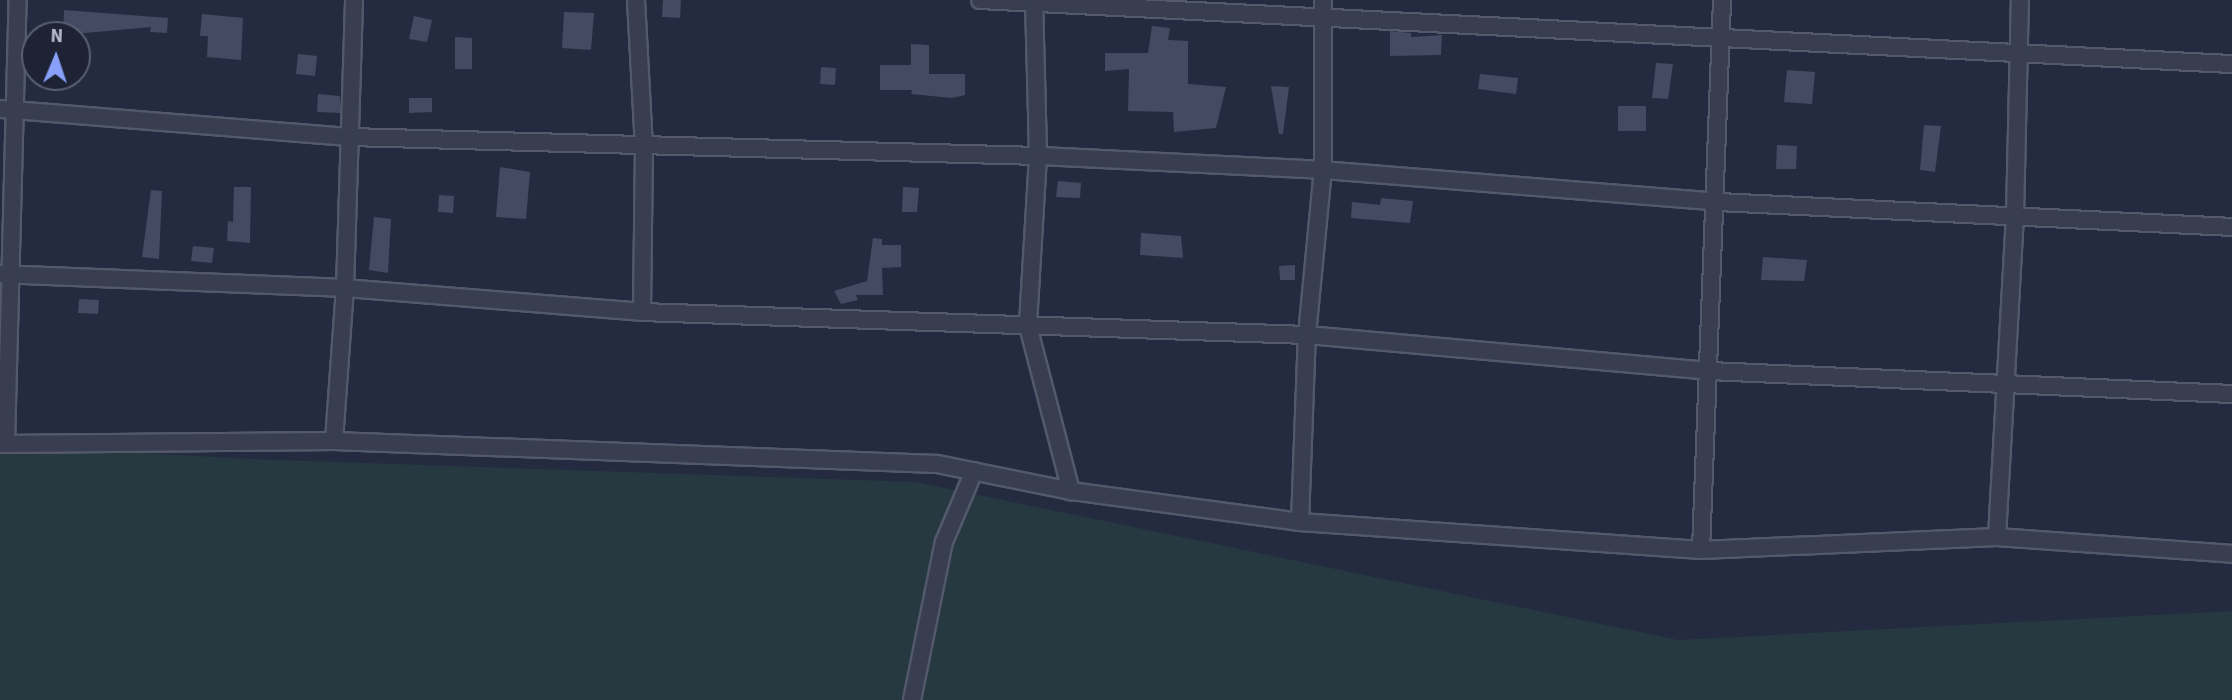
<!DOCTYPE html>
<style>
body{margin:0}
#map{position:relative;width:2232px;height:700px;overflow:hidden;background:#242b40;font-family:"Source Sans 3",sans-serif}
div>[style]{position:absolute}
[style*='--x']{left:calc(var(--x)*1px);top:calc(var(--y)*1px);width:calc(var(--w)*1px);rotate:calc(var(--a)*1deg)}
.green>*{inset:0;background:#263941}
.building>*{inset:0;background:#434a62}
.roads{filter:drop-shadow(2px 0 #53596b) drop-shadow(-2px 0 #53596b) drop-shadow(0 2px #53596b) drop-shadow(0 -2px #53596b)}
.minor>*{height:16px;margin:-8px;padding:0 8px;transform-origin:8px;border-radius:8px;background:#383e50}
span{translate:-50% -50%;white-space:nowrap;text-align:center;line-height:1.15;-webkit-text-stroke:5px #1d2335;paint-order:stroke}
.north{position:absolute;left:21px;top:21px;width:70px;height:70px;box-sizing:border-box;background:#1d2335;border:2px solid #5a5f71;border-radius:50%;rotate:2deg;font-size:19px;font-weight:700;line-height:28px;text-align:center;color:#b5b9cb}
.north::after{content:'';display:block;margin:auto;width:24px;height:32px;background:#89a0fb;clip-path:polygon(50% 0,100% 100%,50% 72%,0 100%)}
</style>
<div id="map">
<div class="green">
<i style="clip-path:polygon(0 445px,250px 459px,916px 482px,1678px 640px,2232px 611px,2232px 700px,0 700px)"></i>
</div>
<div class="building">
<i style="clip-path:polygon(663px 0,681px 0,680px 18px,662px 17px)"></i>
<i style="clip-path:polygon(64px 10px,168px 18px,167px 33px,150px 32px,151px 27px,63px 35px)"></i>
<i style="clip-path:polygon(564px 12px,594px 13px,591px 50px,562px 48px)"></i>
<i style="clip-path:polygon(202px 14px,243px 18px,241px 60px,207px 57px,208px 36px,200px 36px)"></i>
<i style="clip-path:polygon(414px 16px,432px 20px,427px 42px,409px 39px)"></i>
<i style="clip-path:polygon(1152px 26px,1170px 28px,1168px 40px,1188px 41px,1188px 84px,1226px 87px,1216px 128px,1174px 132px,1173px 112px,1128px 111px,1129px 69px,1105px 71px,1105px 53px,1148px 53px)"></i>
<i style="clip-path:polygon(1390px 31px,1411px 33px,1411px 37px,1442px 35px,1441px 55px,1390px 56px)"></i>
<i style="clip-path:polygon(455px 37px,472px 38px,472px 69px,455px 69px)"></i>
<i style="clip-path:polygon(911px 44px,929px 45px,929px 74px,965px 74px,965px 95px,952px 98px,911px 94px,912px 90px,880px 90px,880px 65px,911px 65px)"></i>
<i style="clip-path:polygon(298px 54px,317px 56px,315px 76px,296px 74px)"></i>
<i style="clip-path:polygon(1656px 63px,1673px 64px,1668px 99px,1652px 98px)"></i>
<i style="clip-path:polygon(821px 67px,836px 68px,835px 85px,820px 84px)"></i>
<i style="clip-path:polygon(1787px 70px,1815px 72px,1812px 104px,1784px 102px)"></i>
<i style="clip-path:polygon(1480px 74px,1518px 78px,1516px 94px,1478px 89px)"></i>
<i style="clip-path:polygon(1271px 86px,1289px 87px,1283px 134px,1279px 134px)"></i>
<i style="clip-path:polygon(318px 94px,340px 96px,340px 113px,317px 112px)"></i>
<i style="clip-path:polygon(409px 98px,432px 98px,432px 112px,409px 113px)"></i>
<i style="clip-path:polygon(1618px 106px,1646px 106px,1646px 131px,1618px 131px)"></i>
<i style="clip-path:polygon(1924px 125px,1941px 126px,1935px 172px,1920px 170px)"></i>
<i style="clip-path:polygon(1777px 145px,1797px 146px,1796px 169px,1776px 169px)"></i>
<i style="clip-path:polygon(500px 167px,530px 172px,526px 219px,496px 217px)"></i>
<i style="clip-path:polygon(1058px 181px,1081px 183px,1080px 198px,1056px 197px)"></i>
<i style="clip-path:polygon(234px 187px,251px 187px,250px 243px,227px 241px,228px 221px,233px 222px)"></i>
<i style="clip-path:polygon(903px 187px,919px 188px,917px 212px,902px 212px)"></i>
<i style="clip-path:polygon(151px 190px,162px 191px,159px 259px,142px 257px)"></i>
<i style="clip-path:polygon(439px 195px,454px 196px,453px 213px,438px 212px)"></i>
<i style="clip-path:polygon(1381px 198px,1413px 201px,1410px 223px,1351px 218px,1352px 202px,1380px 205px)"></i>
<i style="clip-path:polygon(374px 217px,391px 219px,388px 273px,369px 270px)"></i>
<i style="clip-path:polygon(1141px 233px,1181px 236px,1183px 258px,1140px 255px)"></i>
<i style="clip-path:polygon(873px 238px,882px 239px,882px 245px,901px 245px,901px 267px,882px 268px,883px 295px,856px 295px,858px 300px,841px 304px,834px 291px,867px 281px)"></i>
<i style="clip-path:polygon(193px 246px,214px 248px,212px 263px,191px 261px)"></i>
<i style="clip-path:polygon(1763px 257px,1807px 260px,1804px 281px,1761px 280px)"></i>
<i style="clip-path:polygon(1295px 265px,1295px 280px,1280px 280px,1279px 266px)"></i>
<i style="clip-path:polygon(79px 299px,99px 300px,98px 314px,78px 313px)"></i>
</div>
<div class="roads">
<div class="minor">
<i style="--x:636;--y:0;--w:146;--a:86.9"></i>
<i style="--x:644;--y:146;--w:166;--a:90.7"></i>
<i style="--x:980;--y:0;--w:1254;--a:2.93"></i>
<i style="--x:1034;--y:0;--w:156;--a:88.5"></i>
<i style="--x:1038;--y:156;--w:170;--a:93.4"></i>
<i style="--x:1028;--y:326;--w:171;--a:75.4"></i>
<i style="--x:0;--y:109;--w:351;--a:4.6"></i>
<i style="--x:350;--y:137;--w:688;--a:1.58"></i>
<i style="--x:1038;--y:156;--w:285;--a:2.8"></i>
<i style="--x:1323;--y:170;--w:396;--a:4.6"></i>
<i style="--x:1718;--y:202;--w:515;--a:2.78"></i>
<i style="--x:0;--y:274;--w:345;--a:2.3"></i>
<i style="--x:345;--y:288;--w:298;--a:4.6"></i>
<i style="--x:642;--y:312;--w:665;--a:1.98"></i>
<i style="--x:1307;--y:335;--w:404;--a:5.1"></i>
<i style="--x:1709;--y:371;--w:524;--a:2.52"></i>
<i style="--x:334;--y:441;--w:153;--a:-85.9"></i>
<i style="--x:345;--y:288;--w:288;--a:-88.2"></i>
<i style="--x:0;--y:444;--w:334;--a:-0.5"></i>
<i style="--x:334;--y:441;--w:603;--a:2.18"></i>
<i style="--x:937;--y:464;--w:137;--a:11.4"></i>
<i style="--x:1071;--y:491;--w:231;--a:7.7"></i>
<i style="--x:1300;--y:522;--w:402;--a:4"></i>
<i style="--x:1701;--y:550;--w:296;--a:-2.5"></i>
<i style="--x:1997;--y:537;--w:236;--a:4.1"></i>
<i style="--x:6;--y:444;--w:444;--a:-88.5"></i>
<i style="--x:1300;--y:522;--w:187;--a:-87.9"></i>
<i style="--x:1307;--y:335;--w:166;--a:-84.5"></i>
<i style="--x:1323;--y:170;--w:170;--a:-90"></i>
<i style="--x:1997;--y:537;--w:322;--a:-86.8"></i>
<i style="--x:2015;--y:216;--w:216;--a:-88.7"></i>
<i style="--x:1701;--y:550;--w:550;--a:-87.81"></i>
<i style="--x:912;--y:700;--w:161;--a:-78.6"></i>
<i style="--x:944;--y:542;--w:77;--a:-67.1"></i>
</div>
</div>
<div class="north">N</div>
</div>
